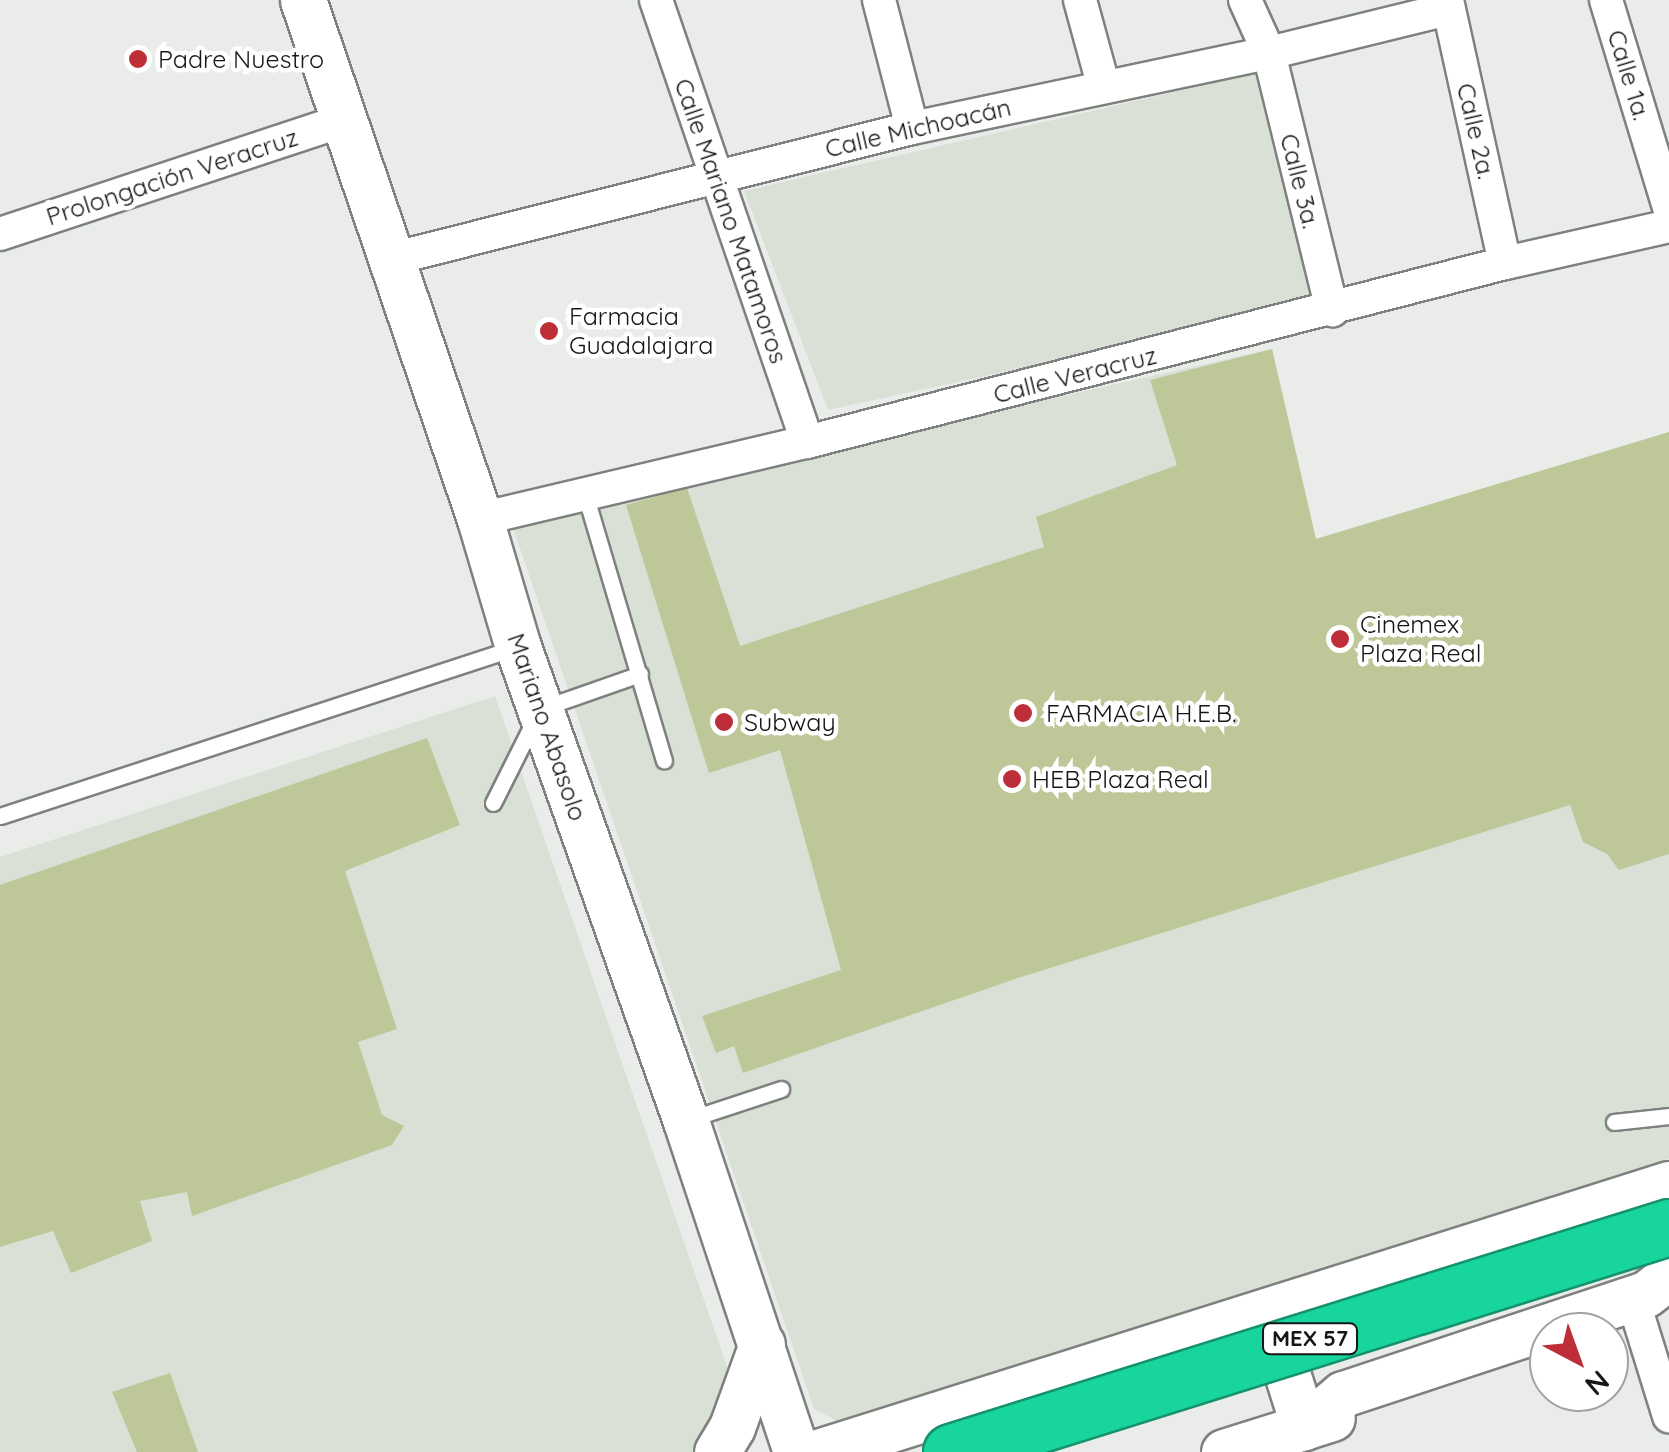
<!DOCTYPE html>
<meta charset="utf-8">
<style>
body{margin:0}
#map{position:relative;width:1669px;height:1452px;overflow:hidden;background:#e9ece9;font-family:Quicksand,sans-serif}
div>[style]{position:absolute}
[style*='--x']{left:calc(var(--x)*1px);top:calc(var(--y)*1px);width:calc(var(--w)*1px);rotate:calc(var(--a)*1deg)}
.built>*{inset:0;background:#d9e1d7}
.building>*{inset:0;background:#bdc798}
.roads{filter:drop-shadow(2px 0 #7e817e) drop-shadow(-2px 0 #7e817e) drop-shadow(0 2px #7e817e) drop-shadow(0 -2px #7e817e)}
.lane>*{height:15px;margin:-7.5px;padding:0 7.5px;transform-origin:7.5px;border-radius:7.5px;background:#fff}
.street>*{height:32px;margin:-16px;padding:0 16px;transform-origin:16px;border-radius:16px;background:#fff}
.secondary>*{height:45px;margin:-22.5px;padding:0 22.5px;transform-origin:22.5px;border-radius:22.5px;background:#fff}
.bridges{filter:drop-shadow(2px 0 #16926d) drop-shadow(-2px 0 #16926d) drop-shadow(0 2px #16926d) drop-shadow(0 -2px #16926d)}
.highway-bridge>*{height:55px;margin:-27.5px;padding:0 27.5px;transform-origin:27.5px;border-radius:27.5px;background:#17d59d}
.dots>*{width:28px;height:28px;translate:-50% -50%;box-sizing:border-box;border:5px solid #fff;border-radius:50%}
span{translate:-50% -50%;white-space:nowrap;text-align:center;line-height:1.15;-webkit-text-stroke:9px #fff;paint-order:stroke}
.shield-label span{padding:2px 8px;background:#fff;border:2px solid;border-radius:8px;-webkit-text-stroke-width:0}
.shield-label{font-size:22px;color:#151615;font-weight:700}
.poi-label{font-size:25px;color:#151615}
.left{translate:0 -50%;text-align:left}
.street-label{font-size:25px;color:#151615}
.north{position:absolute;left:1529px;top:1312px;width:100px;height:100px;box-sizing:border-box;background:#fff;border:2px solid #a1a2a1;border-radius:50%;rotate:139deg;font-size:28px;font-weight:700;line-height:40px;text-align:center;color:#151615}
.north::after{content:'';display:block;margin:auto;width:35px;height:45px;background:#be2e38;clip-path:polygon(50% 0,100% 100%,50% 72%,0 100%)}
</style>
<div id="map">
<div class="built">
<i style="clip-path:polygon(1257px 73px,1314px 305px,828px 410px,744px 191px)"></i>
<i style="clip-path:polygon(1272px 349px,1316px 539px,1669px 432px,1669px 1159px,847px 1426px,814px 1409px,513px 528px,782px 459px)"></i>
<i style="clip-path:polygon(495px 696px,730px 1375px,701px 1452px,0 1452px,0 857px)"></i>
</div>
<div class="building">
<i style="clip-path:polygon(1272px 349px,1316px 539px,1669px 432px,1669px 854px,1619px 870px,1607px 854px,1583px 842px,1570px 805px,1018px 978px,743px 1073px,734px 1046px,716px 1053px,702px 1016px,841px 970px,780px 750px,709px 773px,626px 505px,687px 488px,740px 646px,1044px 547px,1036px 517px,1177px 465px,1150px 380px)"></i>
<i style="clip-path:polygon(427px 738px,460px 825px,345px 871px,397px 1029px,358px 1042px,382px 1115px,404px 1126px,392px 1145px,192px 1216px,187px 1192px,140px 1201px,152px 1241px,71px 1273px,53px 1231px,0 1247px,0 885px)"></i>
<i style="clip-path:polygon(170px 1373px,198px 1452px,137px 1452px,112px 1392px)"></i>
</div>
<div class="roads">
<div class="lane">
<i style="--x:585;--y:494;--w:278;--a:73.5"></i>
<i style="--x:493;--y:803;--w:105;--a:-63.4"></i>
<i style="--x:540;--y:709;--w:106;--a:-19.3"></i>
<i style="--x:0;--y:816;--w:541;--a:-18.1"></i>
<i style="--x:690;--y:1119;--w:96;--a:-18.2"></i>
<i style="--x:1614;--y:1122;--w:55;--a:-6.2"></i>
</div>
<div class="street">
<i style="--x:656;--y:0;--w:467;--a:71.1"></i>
<i style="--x:879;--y:0;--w:132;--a:75.5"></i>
<i style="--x:1080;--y:0;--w:87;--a:74.7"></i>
<i style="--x:1245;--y:0;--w:58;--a:65.6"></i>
<i style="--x:1269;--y:53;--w:265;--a:76.2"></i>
<i style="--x:1447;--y:0;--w:269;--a:77.6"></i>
<i style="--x:1606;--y:0;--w:217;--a:73.1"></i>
<i style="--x:0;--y:234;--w:363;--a:-18.3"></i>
<i style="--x:391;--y:259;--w:537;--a:-14.11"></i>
<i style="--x:912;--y:128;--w:365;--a:-11.9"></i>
<i style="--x:1269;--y:53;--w:184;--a:-13.8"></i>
<i style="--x:480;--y:519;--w:336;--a:-13.3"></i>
<i style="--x:807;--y:442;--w:721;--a:-14.38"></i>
<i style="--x:1505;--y:263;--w:168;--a:-12.7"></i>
<i style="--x:1639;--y:1319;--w:102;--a:72.8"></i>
</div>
<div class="secondary">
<i style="--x:303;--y:0;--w:548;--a:71.17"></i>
<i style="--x:480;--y:519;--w:134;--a:73.5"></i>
<i style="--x:518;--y:647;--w:503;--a:70.48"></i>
<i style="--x:686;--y:1121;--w:349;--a:71.6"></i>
<i style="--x:1304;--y:1427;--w:51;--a:-40.2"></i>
<i style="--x:1343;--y:1394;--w:319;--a:-18.3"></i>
<i style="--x:1646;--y:1294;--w:29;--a:-38"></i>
<i style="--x:1304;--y:1427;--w:77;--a:-107.5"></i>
<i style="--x:1281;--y:1354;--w:10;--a:-66"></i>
<i style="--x:1285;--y:1345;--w:26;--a:-28"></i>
<i style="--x:717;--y:1452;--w:29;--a:-59"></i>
<i style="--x:732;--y:1427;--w:88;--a:-70.1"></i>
<i style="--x:818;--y:1452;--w:892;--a:-17.48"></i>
<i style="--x:1224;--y:1452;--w:113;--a:-17.5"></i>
</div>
</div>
<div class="bridges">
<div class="highway-bridge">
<i style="--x:951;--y:1452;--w:752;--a:-17.4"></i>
</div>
</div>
<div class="dots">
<i style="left:138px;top:59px;background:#be2e38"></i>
<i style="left:549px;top:331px;background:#be2e38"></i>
<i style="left:1340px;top:639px;background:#be2e38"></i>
<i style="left:1023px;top:713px;background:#be2e38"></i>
<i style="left:724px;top:722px;background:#be2e38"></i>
<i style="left:1012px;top:779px;background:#be2e38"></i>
</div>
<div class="shield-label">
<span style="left:1310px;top:1339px">MEX 57</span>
</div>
<div class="poi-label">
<span class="left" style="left:158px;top:59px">Padre Nuestro</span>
<span class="left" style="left:569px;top:331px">Farmacia<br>Guadalajara</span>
<span class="left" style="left:1360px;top:639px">Cinemex<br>Plaza Real</span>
<span class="left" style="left:1046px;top:713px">FARMACIA H.E.B.</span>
<span class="left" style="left:744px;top:722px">Subway</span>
<span class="left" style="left:1032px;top:779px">HEB Plaza Real</span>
</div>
<div class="street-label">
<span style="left:1629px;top:75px;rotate:73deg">Calle 1a.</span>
<span style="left:918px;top:128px;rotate:-13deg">Calle Michoacán</span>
<span style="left:1476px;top:131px;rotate:77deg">Calle 2a.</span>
<span style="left:172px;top:177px;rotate:-18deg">Prolongación Veracruz</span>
<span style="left:1300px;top:181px;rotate:76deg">Calle 3a.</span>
<span style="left:731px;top:221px;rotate:71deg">Calle Mariano Matamoros</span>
<span style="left:1075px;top:375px;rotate:-14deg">Calle Veracruz</span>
<span style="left:547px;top:727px;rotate:71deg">Mariano Abasolo</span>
</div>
<div class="north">N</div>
</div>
